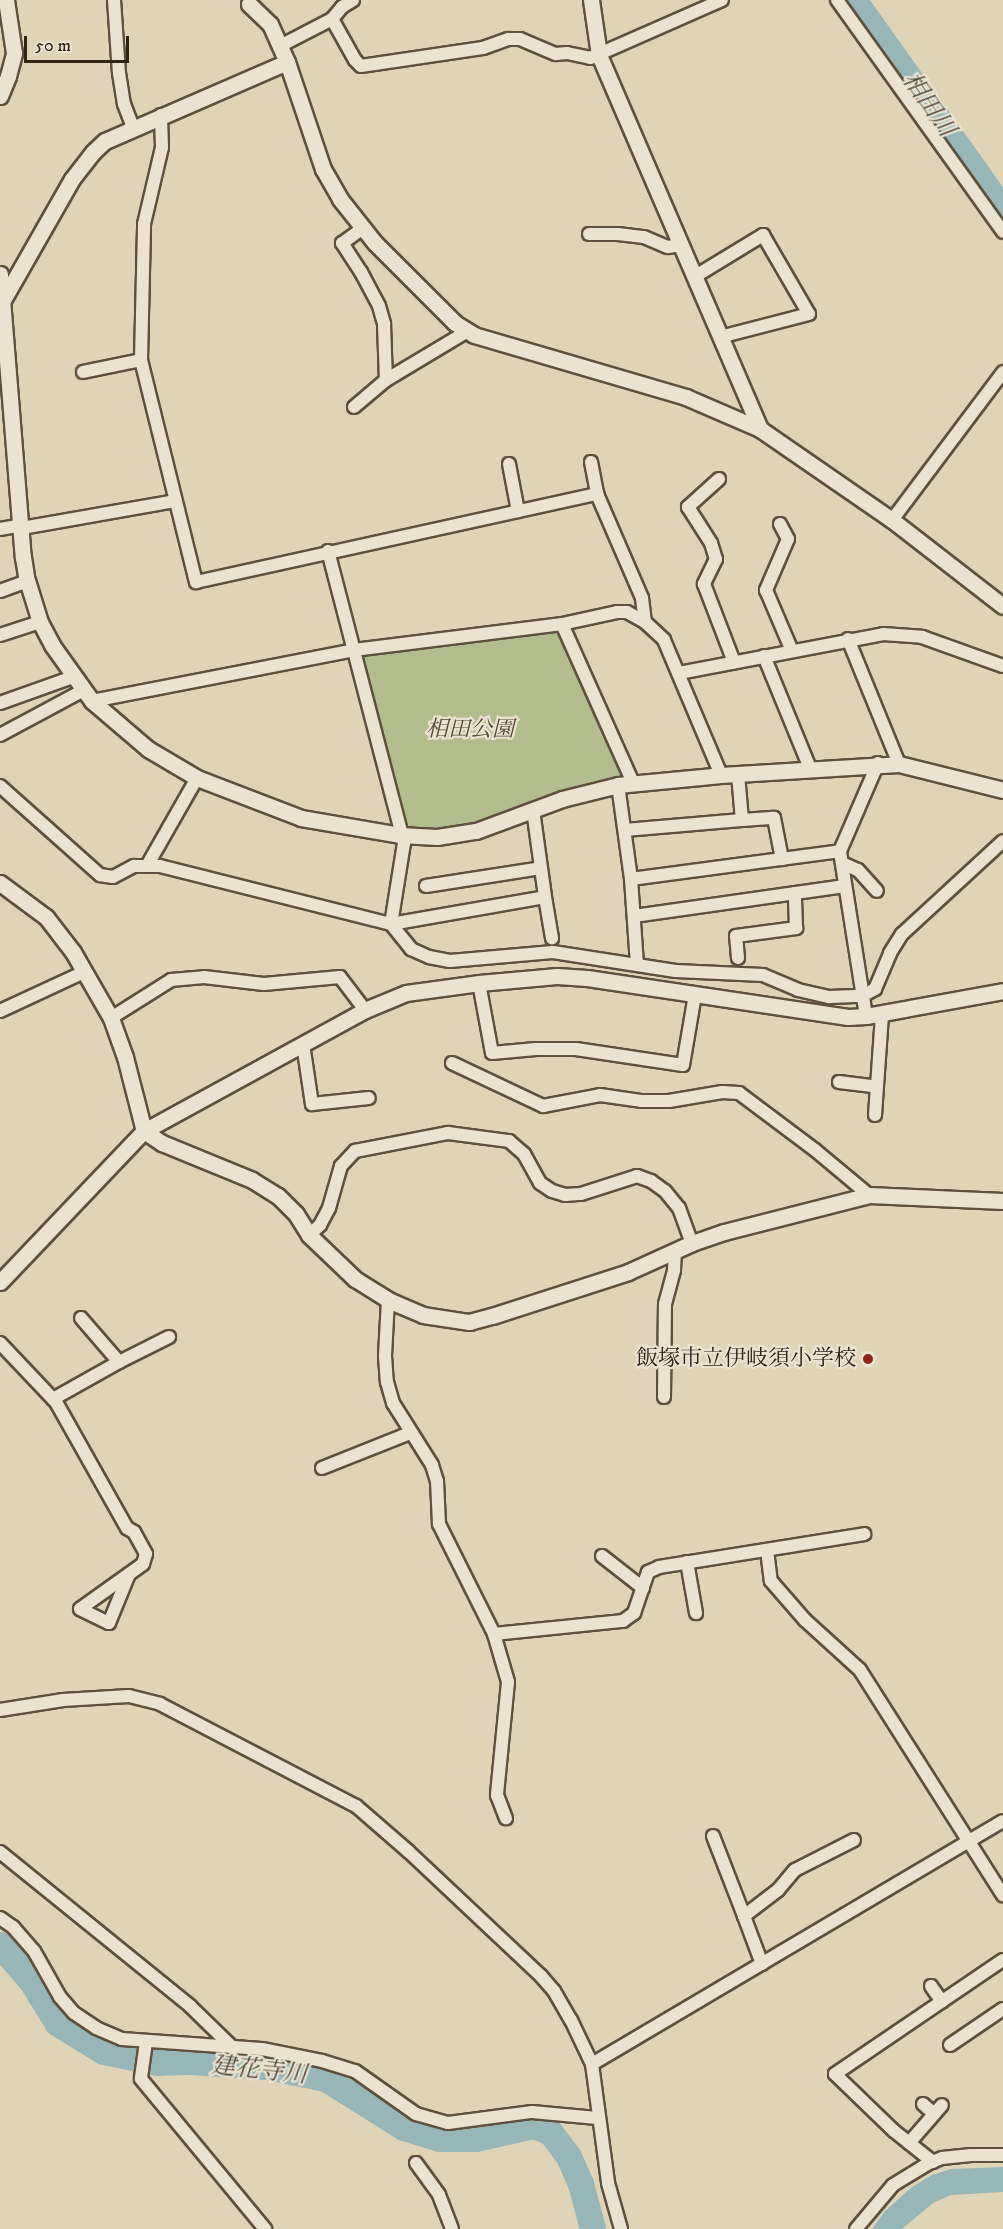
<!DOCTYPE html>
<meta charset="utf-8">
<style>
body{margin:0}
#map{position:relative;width:1003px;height:2229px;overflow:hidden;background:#e0d4b6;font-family:"IM FELL DW Pica","Noto Serif JP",serif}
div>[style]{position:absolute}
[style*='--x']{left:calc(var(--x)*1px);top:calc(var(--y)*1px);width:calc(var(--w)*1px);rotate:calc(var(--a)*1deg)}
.green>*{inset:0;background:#b3bc8d}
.water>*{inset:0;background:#97b6b8}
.river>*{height:26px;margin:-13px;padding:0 13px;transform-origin:13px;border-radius:13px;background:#97b6b8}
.roads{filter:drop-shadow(2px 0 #5e503c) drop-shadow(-2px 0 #5e503c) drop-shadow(0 2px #5e503c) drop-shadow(0 -2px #5e503c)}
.minor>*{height:12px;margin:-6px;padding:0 6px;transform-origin:6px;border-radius:6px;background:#ebe3d0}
.tertiary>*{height:15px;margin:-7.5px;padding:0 7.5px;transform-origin:7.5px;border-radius:7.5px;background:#ebe3d0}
.dots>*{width:16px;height:16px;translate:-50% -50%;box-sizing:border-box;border:3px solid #ebe3d0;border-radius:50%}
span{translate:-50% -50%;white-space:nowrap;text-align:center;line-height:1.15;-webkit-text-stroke:4.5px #ebe3d0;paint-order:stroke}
.park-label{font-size:22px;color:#524a32;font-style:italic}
.poi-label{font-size:22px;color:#322414}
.right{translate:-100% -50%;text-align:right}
.water-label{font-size:24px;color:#4b483d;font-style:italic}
.scale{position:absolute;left:24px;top:36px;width:105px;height:27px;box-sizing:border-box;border:3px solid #322414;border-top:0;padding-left:8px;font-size:18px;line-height:21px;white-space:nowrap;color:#322414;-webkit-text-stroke:4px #ebe3d0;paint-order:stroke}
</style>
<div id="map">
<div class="green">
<i style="clip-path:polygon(557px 629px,621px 769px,621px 774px,614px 779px,562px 791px,468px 825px,412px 829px,399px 813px,362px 661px,366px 654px)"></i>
</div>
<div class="water">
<i style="clip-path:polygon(1003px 2167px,1003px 2192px,951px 2195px,933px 2203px,902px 2229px,872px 2229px,885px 2211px,912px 2187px,932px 2175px,951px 2169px)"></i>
</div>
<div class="river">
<i style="--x:854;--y:0;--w:257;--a:54.6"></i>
<i style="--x:0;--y:1945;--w:49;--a:49.1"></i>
<i style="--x:32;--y:1982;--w:49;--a:58.2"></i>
<i style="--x:58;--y:2024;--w:54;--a:31.3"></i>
<i style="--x:104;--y:2052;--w:55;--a:11.5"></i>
<i style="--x:158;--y:2063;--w:33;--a:-2"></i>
<i style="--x:191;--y:2062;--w:76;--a:3.8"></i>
<i style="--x:267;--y:2067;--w:60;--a:11.5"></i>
<i style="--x:326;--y:2079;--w:92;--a:32.1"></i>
<i style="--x:404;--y:2128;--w:38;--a:17"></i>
<i style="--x:440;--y:2139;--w:36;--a:0"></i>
<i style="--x:476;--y:2139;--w:59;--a:-12.6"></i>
<i style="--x:534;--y:2126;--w:18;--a:22"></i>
<i style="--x:551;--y:2133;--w:30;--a:53"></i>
<i style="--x:569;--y:2157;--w:30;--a:66"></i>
<i style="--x:581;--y:2184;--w:47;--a:75.1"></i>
</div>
<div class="roads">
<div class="minor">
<i style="--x:114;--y:0;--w:73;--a:86.1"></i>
<i style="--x:119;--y:73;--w:31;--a:81"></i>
<i style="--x:124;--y:104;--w:25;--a:69"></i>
<i style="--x:837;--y:0;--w:285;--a:54.4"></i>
<i style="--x:332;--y:19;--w:47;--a:60.7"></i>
<i style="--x:355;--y:60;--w:8;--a:45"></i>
<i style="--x:361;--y:66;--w:123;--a:-8.4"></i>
<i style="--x:483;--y:48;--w:27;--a:-20"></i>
<i style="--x:508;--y:39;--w:12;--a:0"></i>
<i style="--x:520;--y:39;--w:39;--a:23"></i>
<i style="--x:556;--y:54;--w:11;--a:-5"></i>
<i style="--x:567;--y:53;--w:24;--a:12"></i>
<i style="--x:590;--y:58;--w:144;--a:-23.7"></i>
<i style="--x:280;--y:46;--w:59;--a:-27.4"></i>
<i style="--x:332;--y:19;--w:16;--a:-50"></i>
<i style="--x:342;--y:7;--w:13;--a:-32"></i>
<i style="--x:363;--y:228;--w:26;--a:144"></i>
<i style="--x:342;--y:243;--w:35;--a:57"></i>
<i style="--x:361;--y:272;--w:38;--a:62"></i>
<i style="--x:379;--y:306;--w:19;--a:74"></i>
<i style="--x:384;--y:324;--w:56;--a:88"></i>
<i style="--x:589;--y:234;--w:29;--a:0"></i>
<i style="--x:618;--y:234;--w:26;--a:7"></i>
<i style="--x:644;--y:237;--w:26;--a:23"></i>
<i style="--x:668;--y:247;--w:13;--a:-9"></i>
<i style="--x:694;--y:277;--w:81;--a:-31.3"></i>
<i style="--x:763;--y:235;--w:91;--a:59.8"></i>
<i style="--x:809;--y:314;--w:92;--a:165.5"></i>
<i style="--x:141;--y:360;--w:136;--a:-88.7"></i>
<i style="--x:144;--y:224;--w:79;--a:-76.8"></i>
<i style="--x:162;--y:147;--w:32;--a:-92"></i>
<i style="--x:83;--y:372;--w:59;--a:-11.7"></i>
<i style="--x:141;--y:360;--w:229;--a:76.1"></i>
<i style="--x:196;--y:582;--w:411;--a:-12.4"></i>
<i style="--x:597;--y:494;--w:113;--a:66.6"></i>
<i style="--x:642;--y:598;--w:24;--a:83"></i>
<i style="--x:354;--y:407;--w:42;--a:-40.2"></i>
<i style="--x:386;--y:380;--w:96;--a:-30.9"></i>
<i style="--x:591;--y:462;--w:33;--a:79"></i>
<i style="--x:509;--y:464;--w:48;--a:79.2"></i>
<i style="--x:719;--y:479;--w:42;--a:137.9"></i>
<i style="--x:688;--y:507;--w:43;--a:57.4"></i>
<i style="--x:711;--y:543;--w:17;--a:73"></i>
<i style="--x:716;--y:559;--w:28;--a:116"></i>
<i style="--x:704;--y:584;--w:84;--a:69"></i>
<i style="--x:892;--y:520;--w:185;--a:-53.1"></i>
<i style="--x:780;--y:524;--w:17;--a:62"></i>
<i style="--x:788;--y:539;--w:56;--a:113.3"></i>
<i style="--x:766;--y:590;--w:66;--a:66.9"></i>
<i style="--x:22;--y:528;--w:155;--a:-10"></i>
<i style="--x:0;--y:529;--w:22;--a:-10"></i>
<i style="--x:328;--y:551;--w:302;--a:75.4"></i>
<i style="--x:404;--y:843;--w:82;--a:99.1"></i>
<i style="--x:391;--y:924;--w:32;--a:51"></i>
<i style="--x:411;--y:949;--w:20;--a:24"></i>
<i style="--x:429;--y:957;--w:21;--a:11"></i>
<i style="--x:450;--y:961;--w:103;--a:-5"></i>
<i style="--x:553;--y:952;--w:124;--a:8.8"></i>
<i style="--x:676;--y:971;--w:87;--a:2.6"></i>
<i style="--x:763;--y:975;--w:38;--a:23"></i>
<i style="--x:798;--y:990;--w:32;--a:13"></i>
<i style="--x:829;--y:997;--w:33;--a:-2"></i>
<i style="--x:862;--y:996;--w:15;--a:-28"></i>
<i style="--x:875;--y:989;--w:39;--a:-67"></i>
<i style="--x:890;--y:953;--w:22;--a:-58"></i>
<i style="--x:902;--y:934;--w:137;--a:-42.6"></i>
<i style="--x:0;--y:591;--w:29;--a:-20"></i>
<i style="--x:562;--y:624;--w:174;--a:65.9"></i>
<i style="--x:0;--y:635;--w:42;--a:-18"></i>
<i style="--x:848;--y:639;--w:135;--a:67.8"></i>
<i style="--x:764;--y:656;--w:121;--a:67.7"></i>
<i style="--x:679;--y:673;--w:208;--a:-10.8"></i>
<i style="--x:883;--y:634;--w:39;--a:4"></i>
<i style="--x:922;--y:637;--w:86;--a:19.7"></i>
<i style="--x:92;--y:701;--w:267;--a:-11"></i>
<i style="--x:354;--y:650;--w:210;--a:-7.1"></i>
<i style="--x:562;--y:624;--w:56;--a:-12.3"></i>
<i style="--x:617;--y:612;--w:10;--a:0"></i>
<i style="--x:627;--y:612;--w:21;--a:29"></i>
<i style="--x:645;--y:622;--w:26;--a:43"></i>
<i style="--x:664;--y:640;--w:147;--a:67.1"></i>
<i style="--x:0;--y:703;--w:77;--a:-19.6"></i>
<i style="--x:0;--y:735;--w:93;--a:-28.2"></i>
<i style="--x:618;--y:785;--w:95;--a:82.1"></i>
<i style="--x:631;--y:879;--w:86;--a:86"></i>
<i style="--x:0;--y:786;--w:134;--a:41.7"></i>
<i style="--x:100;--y:875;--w:13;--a:9"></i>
<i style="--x:113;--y:877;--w:24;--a:-28"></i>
<i style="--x:134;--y:866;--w:26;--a:0"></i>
<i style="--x:160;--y:866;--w:238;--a:14.1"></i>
<i style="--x:391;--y:924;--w:156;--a:-9.9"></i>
<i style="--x:545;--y:897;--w:42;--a:80.3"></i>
<i style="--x:533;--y:810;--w:88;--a:82.1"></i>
<i style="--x:742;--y:820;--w:32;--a:-4"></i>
<i style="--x:774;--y:818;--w:42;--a:79"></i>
<i style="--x:625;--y:830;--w:117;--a:-4.9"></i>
<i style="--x:742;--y:820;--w:46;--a:-95"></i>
<i style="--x:842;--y:863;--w:17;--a:24"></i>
<i style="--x:858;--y:870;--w:28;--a:48"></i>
<i style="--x:148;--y:864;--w:99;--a:-60.3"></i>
<i style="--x:631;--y:879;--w:211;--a:-7.6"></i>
<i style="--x:426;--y:886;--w:116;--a:-8.9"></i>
<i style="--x:634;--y:916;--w:213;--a:-8.1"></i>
<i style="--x:738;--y:958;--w:22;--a:-95"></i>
<i style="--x:736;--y:936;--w:61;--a:-7.6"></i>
<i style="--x:796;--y:928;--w:35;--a:-92"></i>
<i style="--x:479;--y:983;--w:71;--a:79.5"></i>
<i style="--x:492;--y:1053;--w:44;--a:-5.2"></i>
<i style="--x:536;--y:1049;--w:40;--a:0"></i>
<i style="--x:576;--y:1049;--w:108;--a:8.5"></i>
<i style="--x:683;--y:1065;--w:71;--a:-80.3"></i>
<i style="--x:0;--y:1011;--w:93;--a:-24.9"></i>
<i style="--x:866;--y:1016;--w:167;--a:-99"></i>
<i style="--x:840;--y:851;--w:96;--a:-66.6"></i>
<i style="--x:111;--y:1018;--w:71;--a:-32.3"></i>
<i style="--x:171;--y:980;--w:33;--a:-5"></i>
<i style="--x:204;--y:977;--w:60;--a:6.7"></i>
<i style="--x:264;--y:984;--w:76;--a:-5.3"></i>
<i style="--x:340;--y:977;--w:41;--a:52.9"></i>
<i style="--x:303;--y:1044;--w:61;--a:81.5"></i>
<i style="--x:312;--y:1104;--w:57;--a:-6"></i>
<i style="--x:452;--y:1063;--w:101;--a:25.3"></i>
<i style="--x:543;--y:1106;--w:58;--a:-10.9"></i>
<i style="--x:600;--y:1095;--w:41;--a:8.3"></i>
<i style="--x:641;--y:1101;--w:28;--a:0"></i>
<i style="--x:669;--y:1101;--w:54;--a:-9.6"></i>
<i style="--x:722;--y:1092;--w:17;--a:3"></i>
<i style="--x:739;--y:1093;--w:95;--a:36.9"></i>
<i style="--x:815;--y:1150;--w:70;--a:39.8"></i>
<i style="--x:839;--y:1082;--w:38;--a:7"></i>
<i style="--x:875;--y:1115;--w:101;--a:-86"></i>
<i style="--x:309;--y:1235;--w:15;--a:-42"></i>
<i style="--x:320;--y:1225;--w:19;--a:-62"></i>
<i style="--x:329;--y:1208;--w:44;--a:-74.1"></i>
<i style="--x:341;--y:1166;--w:21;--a:-47"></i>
<i style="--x:355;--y:1151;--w:95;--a:-11"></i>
<i style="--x:448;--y:1133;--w:62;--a:7.5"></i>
<i style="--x:509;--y:1141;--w:20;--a:41"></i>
<i style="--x:524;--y:1154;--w:33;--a:61"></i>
<i style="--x:540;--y:1183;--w:14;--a:34"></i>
<i style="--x:552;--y:1191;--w:14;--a:17"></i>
<i style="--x:565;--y:1195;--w:16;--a:-4"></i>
<i style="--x:581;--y:1194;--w:59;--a:-17.8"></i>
<i style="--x:637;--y:1176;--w:15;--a:20"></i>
<i style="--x:651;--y:1181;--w:17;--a:36"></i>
<i style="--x:665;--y:1191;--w:22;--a:51"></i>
<i style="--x:679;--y:1208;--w:37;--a:70"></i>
<i style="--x:388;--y:1300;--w:56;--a:93.1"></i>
<i style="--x:385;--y:1356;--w:26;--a:86"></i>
<i style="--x:387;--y:1382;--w:22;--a:74"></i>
<i style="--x:393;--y:1403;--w:73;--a:57.8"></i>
<i style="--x:432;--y:1465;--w:17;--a:73"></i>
<i style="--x:437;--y:1481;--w:43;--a:87.3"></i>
<i style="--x:439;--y:1524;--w:123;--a:63.4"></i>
<i style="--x:494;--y:1634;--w:130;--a:-5.8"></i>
<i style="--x:623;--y:1621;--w:14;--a:-36"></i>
<i style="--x:634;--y:1613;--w:43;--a:-71.1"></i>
<i style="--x:648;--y:1572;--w:12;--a:-24"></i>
<i style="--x:659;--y:1567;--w:208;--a:-9.1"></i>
<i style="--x:0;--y:1343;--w:81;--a:46.5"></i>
<i style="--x:56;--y:1402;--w:145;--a:60.6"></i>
<i style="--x:127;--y:1528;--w:8;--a:30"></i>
<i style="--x:134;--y:1532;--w:25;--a:61"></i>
<i style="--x:146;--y:1554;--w:10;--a:107"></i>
<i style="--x:143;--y:1564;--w:77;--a:144.5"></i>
<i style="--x:80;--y:1609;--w:32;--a:26"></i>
<i style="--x:109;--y:1623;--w:53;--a:-67.8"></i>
<i style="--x:119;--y:1362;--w:56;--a:-26.6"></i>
<i style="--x:664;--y:1397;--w:93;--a:-89.4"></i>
<i style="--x:665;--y:1304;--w:35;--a:-75"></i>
<i style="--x:674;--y:1270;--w:18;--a:-87"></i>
<i style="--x:53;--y:1399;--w:76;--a:-29.3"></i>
<i style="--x:119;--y:1362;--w:58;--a:-130.8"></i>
<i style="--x:322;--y:1468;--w:95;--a:-21.7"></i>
<i style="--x:767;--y:1550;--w:31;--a:83"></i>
<i style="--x:771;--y:1581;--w:52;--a:48.9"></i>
<i style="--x:805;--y:1620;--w:74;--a:42.3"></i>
<i style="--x:860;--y:1670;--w:267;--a:57.6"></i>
<i style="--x:602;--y:1556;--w:52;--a:38"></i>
<i style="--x:687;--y:1562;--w:52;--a:80"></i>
<i style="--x:494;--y:1634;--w:50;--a:73.7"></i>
<i style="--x:508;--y:1682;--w:114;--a:95.6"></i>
<i style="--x:497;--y:1795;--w:25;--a:69"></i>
<i style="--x:0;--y:1710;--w:64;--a:-9"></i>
<i style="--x:63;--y:1700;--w:66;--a:-3.5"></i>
<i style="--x:129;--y:1696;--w:32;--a:14"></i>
<i style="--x:160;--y:1704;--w:221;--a:27.5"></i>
<i style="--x:356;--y:1806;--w:69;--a:40.9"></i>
<i style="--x:408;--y:1851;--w:183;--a:43.2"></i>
<i style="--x:541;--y:1976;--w:20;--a:49"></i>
<i style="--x:554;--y:1991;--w:34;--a:60"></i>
<i style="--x:571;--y:2020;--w:49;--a:64.5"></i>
<i style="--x:592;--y:2064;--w:120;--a:82.3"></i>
<i style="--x:608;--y:2183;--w:48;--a:74.2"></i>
<i style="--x:713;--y:1836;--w:86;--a:68.8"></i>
<i style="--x:0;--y:1852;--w:245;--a:39"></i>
<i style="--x:190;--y:2006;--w:60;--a:44.3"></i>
<i style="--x:0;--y:1918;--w:16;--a:35"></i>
<i style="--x:13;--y:1927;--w:32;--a:49"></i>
<i style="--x:34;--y:1951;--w:53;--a:60.5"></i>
<i style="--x:60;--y:1997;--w:21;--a:49"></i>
<i style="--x:74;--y:2013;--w:27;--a:34"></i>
<i style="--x:96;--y:2028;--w:28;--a:23"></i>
<i style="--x:122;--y:2039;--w:140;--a:4.1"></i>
<i style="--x:262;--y:2049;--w:61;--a:11.3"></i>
<i style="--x:322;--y:2061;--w:34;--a:17"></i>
<i style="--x:355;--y:2071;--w:75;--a:35.2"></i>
<i style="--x:416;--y:2114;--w:33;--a:16"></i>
<i style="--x:448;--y:2123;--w:85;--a:-7.5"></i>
<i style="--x:532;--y:2112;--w:65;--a:5.3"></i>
<i style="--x:762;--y:1964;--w:51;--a:-110.6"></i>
<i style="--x:744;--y:1916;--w:43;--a:-37.4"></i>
<i style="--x:778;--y:1890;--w:26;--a:-50"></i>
<i style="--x:795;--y:1870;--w:66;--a:-27"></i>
<i style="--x:931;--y:1986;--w:19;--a:55"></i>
<i style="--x:146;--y:2042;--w:37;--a:98"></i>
<i style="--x:141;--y:2079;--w:195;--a:50.4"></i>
<i style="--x:950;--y:2045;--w:64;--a:-34.2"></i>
<i style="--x:592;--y:2064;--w:477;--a:-30.6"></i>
<i style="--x:923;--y:2104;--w:15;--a:42"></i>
<i style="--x:909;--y:2143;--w:50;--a:-49"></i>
<i style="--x:933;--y:2162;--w:50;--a:-141.5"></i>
<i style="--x:894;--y:2131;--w:82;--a:-136"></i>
<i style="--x:835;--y:2074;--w:203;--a:-34.2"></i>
<i style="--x:416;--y:2163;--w:39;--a:54"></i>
<i style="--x:439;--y:2195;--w:36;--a:69"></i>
<i style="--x:856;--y:2229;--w:57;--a:-49.9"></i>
<i style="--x:893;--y:2185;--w:42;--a:-31.4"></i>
<i style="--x:929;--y:2163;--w:14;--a:-21"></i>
<i style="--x:942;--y:2158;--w:29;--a:-6"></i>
<i style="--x:971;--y:2155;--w:32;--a:0"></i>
</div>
<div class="tertiary">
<i style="--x:591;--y:0;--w:56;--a:81.7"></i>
<i style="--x:599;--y:55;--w:407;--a:66.7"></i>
<i style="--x:249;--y:4;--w:29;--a:44"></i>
<i style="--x:270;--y:24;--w:42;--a:65.9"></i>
<i style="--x:287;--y:62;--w:113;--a:71.4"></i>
<i style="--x:323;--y:169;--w:34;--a:60"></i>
<i style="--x:340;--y:199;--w:56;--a:51.5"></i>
<i style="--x:375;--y:243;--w:113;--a:45"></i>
<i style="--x:455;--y:323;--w:22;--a:32"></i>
<i style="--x:474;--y:335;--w:221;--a:16.3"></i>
<i style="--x:686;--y:397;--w:81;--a:23.4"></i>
<i style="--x:760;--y:429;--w:160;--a:34.6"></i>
<i style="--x:892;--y:520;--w:140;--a:37.8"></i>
<i style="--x:0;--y:96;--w:22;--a:-68"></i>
<i style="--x:8;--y:76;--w:24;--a:-75"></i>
<i style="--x:14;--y:53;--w:54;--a:-98.6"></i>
<i style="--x:0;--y:274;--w:284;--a:85.4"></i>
<i style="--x:23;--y:557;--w:20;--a:81"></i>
<i style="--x:26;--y:577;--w:47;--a:72.7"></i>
<i style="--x:40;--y:622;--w:26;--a:62"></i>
<i style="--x:52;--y:645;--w:69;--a:54.5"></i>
<i style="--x:92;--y:701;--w:74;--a:40.6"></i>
<i style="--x:148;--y:749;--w:57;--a:30.6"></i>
<i style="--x:197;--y:778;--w:111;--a:21"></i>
<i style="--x:301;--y:818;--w:100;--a:9.7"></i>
<i style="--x:400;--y:835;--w:37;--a:3"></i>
<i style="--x:437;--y:837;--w:39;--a:-9"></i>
<i style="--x:476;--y:831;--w:92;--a:-20.4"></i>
<i style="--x:562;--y:799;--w:58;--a:-14"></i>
<i style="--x:618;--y:785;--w:103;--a:-5.5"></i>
<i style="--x:721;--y:775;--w:178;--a:-3.5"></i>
<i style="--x:899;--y:764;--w:107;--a:14"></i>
<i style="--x:3;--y:300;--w:139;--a:-60.3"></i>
<i style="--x:72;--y:179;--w:34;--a:-52"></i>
<i style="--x:93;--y:152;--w:16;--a:-43"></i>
<i style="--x:105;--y:141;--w:198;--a:-23.5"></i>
<i style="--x:0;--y:883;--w:57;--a:36.5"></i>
<i style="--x:46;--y:917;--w:44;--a:52.4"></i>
<i style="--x:73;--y:952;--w:76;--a:60.1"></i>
<i style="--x:111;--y:1018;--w:41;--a:70.3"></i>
<i style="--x:125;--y:1057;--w:76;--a:75.6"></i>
<i style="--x:144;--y:1131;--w:22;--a:34"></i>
<i style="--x:162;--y:1143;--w:97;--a:22.3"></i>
<i style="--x:252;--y:1180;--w:31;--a:32"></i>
<i style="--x:278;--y:1196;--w:25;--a:45"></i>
<i style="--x:296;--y:1214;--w:25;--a:58"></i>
<i style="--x:309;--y:1235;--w:64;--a:43.7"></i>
<i style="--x:355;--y:1279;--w:39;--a:32"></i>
<i style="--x:388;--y:1300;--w:38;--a:23"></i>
<i style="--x:423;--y:1315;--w:47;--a:8.7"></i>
<i style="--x:469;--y:1322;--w:24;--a:-15"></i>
<i style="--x:492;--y:1316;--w:143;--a:-17.9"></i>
<i style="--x:628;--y:1272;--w:70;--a:-24.4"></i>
<i style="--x:692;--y:1243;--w:34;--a:-19"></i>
<i style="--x:724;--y:1232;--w:150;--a:-14.3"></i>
<i style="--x:869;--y:1195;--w:134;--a:2.6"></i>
<i style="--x:0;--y:1282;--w:209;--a:-46.4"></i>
<i style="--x:144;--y:1131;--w:252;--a:-28.7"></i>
<i style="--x:365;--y:1010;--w:44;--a:-22.5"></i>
<i style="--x:406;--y:993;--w:74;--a:-7.8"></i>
<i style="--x:479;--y:983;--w:78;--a:-5.1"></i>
<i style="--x:557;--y:976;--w:30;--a:4"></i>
<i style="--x:587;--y:978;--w:264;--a:8.5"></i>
<i style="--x:848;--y:1017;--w:18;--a:-3"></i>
<i style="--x:866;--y:1016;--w:139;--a:-10.3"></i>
</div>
</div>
<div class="dots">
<i style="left:868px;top:1359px;background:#8f2418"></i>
</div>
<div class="park-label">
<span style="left:470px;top:730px">相田公園</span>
</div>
<div class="poi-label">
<span class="right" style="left:856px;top:1359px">飯塚市立伊岐須小学校</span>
</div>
<div class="water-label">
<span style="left:928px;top:105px;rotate:55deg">相田川</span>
<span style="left:259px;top:2071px;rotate:6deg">建花寺川</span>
</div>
<div class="scale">50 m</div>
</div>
